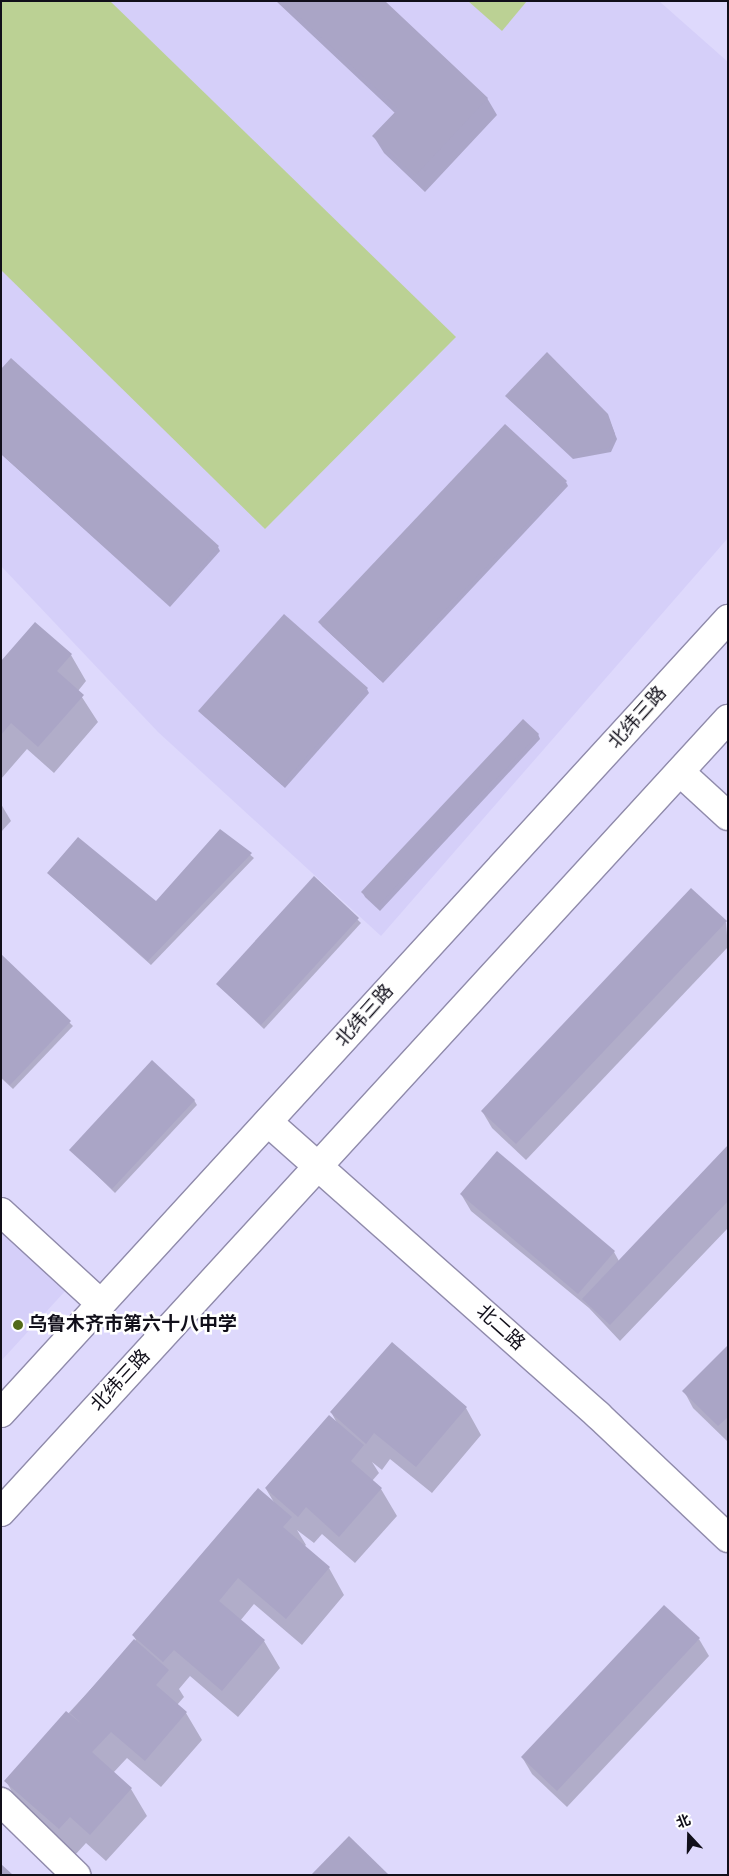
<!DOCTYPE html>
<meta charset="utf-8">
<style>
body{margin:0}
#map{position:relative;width:729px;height:1876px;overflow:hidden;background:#ded9fc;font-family:Karla,"Noto Sans SC",sans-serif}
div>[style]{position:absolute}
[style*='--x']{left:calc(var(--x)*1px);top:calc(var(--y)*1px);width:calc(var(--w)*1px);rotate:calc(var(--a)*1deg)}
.built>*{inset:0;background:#d5cff9}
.green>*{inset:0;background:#bbd194}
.shadow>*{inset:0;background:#0003}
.building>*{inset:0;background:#aaa5c6}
.roads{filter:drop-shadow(1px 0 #908bab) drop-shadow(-1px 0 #908bab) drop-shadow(0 1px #908bab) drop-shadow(0 -1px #908bab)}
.minor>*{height:28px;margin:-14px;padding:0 14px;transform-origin:14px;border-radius:14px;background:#fff}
.major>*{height:28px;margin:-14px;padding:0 14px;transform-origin:14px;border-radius:14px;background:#fff}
.dots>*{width:14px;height:14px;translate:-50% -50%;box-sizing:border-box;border:2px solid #fff;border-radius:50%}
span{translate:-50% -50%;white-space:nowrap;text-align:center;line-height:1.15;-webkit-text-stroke:5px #fff;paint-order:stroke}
.street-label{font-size:19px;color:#110f1a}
.poi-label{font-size:19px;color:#110f1a;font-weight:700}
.left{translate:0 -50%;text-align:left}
.frame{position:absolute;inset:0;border:2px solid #110f1a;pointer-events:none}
.north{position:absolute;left:664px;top:1811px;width:50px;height:50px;-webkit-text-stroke:4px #fff;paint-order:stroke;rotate:339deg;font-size:14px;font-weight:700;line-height:20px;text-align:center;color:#110f1a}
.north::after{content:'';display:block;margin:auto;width:18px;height:22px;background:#110f1a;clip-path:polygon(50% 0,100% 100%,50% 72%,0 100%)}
</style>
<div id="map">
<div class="built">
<i style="clip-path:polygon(1px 1px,659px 1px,728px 62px,728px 538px,381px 936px,158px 732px,1px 566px)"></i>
<i style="clip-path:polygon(1px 1229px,67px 1289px,1px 1361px)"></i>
</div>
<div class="green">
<i style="clip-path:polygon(1px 1px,110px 1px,456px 337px,265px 529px,1px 270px)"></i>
<i style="clip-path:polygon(468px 1px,527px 1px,502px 31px)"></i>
</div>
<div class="shadow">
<i style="clip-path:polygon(276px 1px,383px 1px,487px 98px,497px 115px,425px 192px,384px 153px,374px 137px,396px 114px)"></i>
<i style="clip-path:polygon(1px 371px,218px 547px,220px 551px,170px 607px,1px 454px)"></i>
<i style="clip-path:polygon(506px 396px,607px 414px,617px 439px,611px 452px,573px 459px)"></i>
<i style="clip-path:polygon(566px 482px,568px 486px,383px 683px,322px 626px,320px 622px)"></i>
<i style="clip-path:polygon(71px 655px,86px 681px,78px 691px,98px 722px,54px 773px,27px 749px,1px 779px,1px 663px)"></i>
<i style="clip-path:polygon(367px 689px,369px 693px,285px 788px,199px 711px)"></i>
<i style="clip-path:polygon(538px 734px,540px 739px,380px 911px,365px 897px,363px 893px)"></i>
<i style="clip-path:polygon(1px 804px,11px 821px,1px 832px)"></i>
<i style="clip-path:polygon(220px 830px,254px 858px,151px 965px,48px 873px,156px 903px)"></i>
<i style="clip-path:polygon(314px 878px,361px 923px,264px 1029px,217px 984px)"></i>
<i style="clip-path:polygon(726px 922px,728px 947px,526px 1160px,492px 1128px,482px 1111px)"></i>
<i style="clip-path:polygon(1px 956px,73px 1026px,13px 1089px,1px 1078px)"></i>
<i style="clip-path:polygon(194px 1100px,197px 1105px,115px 1193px,71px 1150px)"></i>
<i style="clip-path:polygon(728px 1147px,728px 1228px,620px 1341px,589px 1308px,471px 1211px,461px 1194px,614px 1252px,619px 1261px)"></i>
<i style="clip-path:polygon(728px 1347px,728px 1442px,693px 1408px,684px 1391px)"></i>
<i style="clip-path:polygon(466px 1408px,481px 1435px,432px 1493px,390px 1459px,382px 1470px,372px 1462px,379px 1473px,372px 1481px,381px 1489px,397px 1516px,355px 1563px,322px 1534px,314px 1543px,297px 1530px,306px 1545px,304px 1547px,329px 1568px,344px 1595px,302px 1645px,254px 1604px,240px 1621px,264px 1641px,280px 1668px,238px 1717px,190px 1676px,179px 1689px,184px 1697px,177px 1705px,186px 1713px,202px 1740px,161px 1787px,127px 1758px,113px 1773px,131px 1789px,147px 1816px,106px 1861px,86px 1843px,75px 1855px,21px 1808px,6px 1781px,136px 1640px,133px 1635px,275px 1504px,266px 1489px,337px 1423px,331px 1412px)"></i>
<i style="clip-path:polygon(699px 1639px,709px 1656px,567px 1807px,532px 1774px,522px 1757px)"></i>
</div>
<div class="building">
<i style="clip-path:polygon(282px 1px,385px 1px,488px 98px,415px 176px,372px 136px,398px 109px)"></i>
<i style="clip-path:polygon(547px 352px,608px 414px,615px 434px,609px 448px,570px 455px,505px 396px)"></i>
<i style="clip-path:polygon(11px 358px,219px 546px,167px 603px,1px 454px,1px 369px)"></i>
<i style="clip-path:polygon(505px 424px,567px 481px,380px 680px,318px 622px)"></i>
<i style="clip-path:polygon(284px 614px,368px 688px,282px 785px,198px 711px)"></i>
<i style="clip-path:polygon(35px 622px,72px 654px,57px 671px,84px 695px,38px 747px,11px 723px,1px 735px,1px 661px)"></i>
<i style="clip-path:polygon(523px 719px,539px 734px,377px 907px,361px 892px)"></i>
<i style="clip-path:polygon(220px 829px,252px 853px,148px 961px,47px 873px,78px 837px,156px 901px)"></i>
<i style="clip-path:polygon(314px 876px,359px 918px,261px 1025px,216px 984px)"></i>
<i style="clip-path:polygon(691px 888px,727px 921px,516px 1144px,481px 1111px)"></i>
<i style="clip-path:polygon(1px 954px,71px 1021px,10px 1085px,1px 1077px)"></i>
<i style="clip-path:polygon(152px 1060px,195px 1100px,112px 1189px,69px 1150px)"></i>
<i style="clip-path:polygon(728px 1145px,728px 1201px,610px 1325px,582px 1299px)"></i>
<i style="clip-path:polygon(497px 1151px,615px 1251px,578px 1294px,460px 1194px)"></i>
<i style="clip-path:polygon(392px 1342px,467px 1407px,416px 1467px,374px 1433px,366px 1444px,330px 1412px)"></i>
<i style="clip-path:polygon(728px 1345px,728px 1417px,718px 1426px,682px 1391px)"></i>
<i style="clip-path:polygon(329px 1415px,364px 1445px,351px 1461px,382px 1488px,339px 1537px,306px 1507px,298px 1517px,265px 1488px)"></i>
<i style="clip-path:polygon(258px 1488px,292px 1517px,283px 1527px,330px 1567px,286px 1619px,238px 1578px,219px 1601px,265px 1640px,222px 1691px,174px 1650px,163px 1662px,132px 1635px)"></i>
<i style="clip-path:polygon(664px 1605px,700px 1638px,557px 1791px,521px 1757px)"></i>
<i style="clip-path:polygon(134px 1639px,169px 1670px,156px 1685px,187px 1712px,145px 1761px,111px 1732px,92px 1752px,132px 1788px,90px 1835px,70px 1817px,59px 1829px,4px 1781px,66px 1711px,83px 1725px,70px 1713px)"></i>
<i style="clip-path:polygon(349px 1836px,389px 1875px,311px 1875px)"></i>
<i style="clip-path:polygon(1px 1864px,13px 1875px,1px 1875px)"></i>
</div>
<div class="roads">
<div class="minor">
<i style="--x:680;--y:772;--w:65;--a:42.5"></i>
<i style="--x:268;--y:1122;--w:441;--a:41.6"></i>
<i style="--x:598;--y:1415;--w:179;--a:43.4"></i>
<i style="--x:1;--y:1212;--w:136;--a:42.6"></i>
<i style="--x:1;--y:1802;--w:105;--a:44.2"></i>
</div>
<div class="major">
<i style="--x:1;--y:1413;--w:1077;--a:-47.52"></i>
<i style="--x:1;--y:1512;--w:1076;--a:-47.49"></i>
</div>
</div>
<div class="dots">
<i style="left:18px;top:1325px;background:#536a19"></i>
</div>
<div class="street-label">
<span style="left:638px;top:718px;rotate:-48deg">北纬三路</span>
<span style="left:365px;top:1016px;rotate:-48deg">北纬三路</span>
<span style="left:500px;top:1328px;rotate:42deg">北二路</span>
<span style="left:121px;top:1381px;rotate:-47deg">北纬三路</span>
</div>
<div class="poi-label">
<span class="left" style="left:28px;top:1325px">乌鲁木齐市第六十八中学</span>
</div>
<div class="frame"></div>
<div class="north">北</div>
</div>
